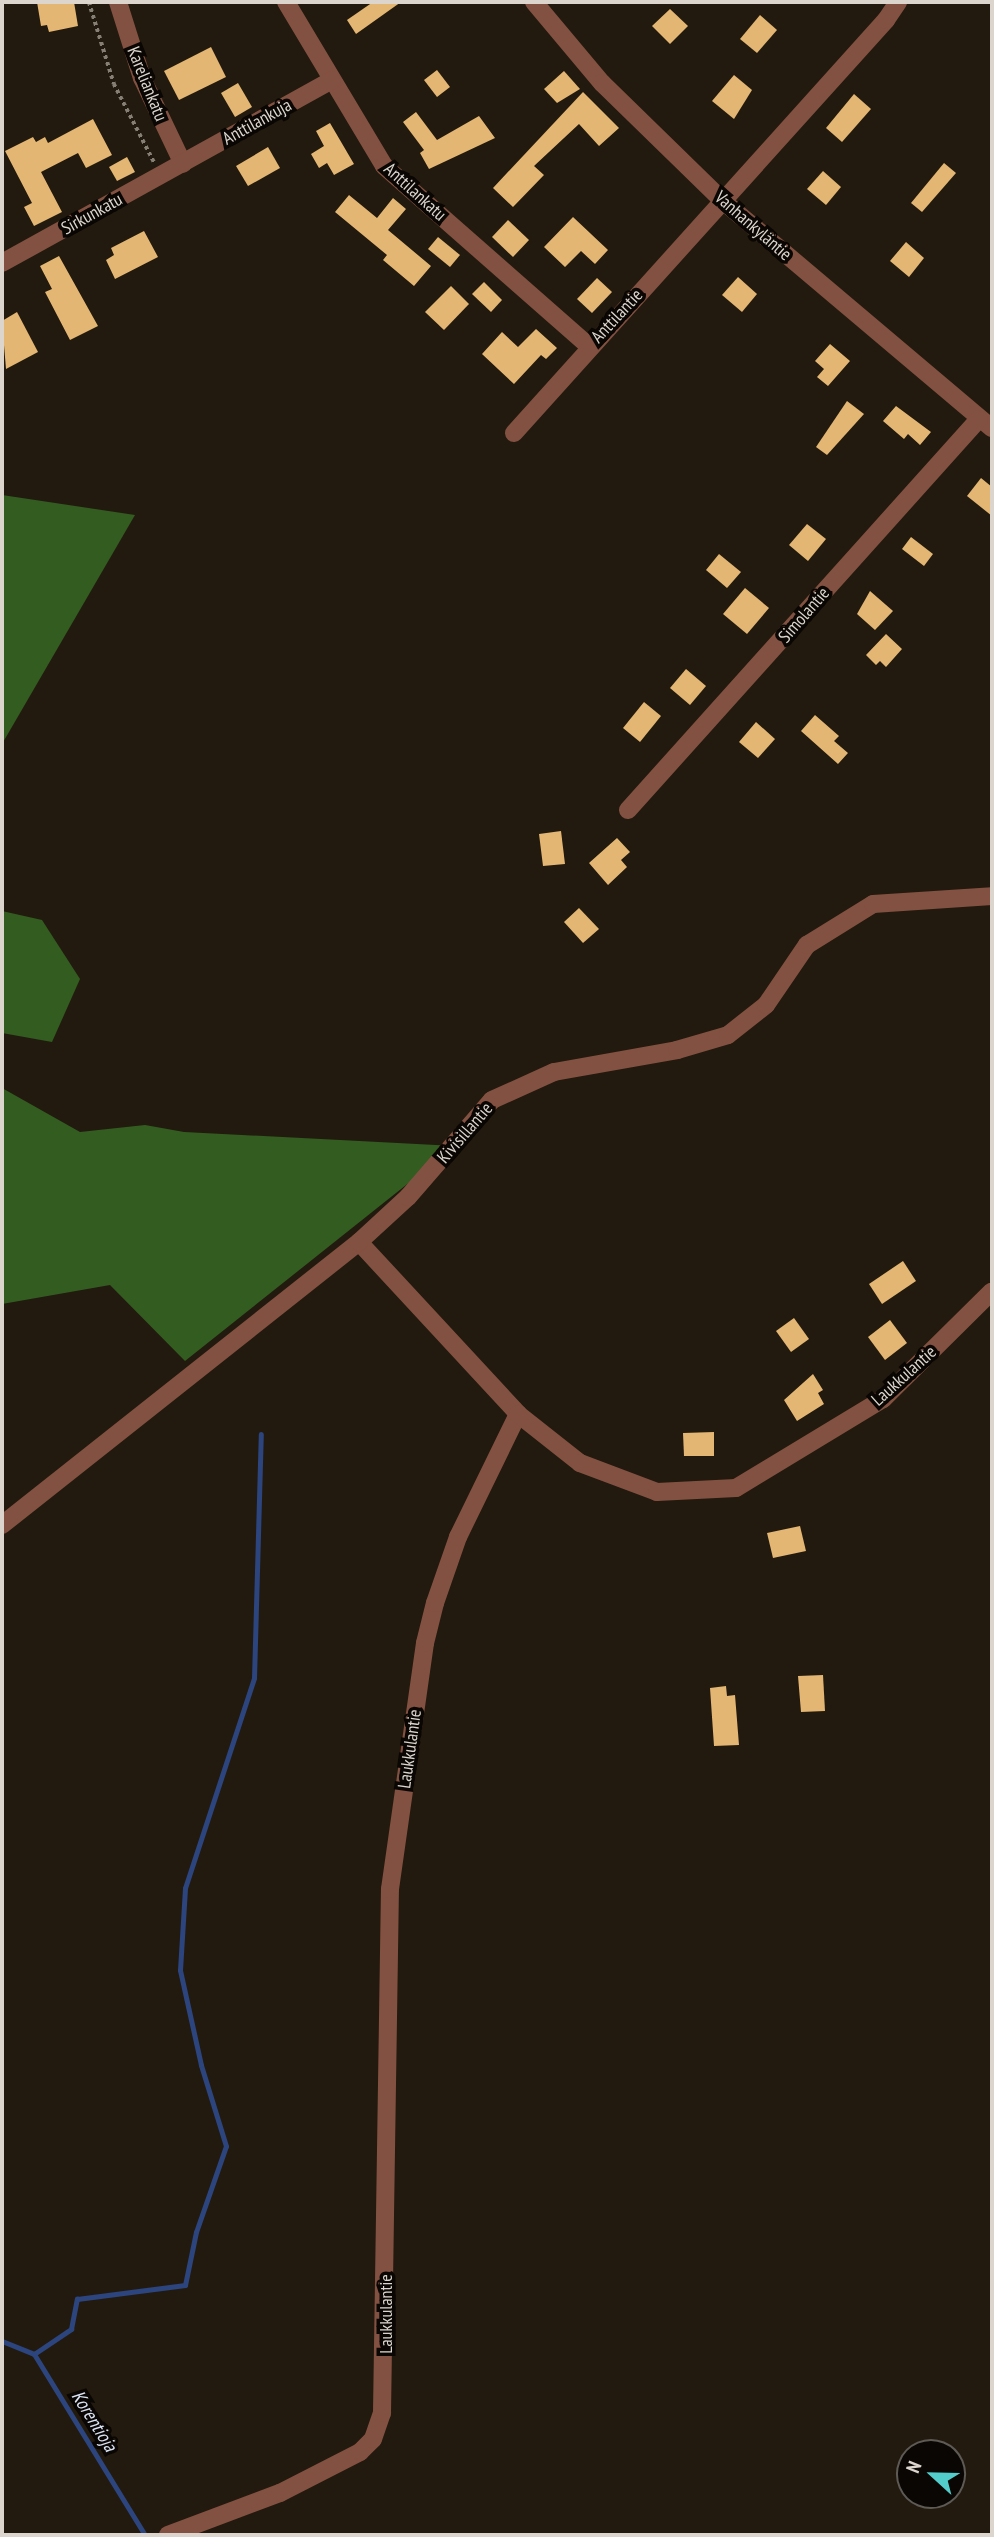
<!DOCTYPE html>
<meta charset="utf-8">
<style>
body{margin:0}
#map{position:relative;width:994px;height:2537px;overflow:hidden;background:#221a0e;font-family:"PT Sans Narrow",sans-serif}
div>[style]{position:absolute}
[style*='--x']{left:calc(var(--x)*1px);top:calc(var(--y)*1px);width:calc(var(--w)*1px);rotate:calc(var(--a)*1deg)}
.forest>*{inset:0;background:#335c21}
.stream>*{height:5px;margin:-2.5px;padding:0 2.5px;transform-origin:2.5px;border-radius:2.5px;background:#2c457e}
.building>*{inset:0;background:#e4b673}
.path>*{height:3.5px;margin-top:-1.75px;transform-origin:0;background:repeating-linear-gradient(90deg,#867f76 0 3.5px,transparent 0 7px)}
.minor>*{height:18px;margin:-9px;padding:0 9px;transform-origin:9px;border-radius:9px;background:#835141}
span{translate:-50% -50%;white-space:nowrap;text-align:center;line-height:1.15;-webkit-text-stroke:7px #090603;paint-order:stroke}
.street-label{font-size:18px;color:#dbd5cd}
.water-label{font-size:19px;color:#dae3f4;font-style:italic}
.frame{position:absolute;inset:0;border:4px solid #dbd5cd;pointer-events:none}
.north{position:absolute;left:896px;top:2439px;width:70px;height:70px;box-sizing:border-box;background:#090603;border:2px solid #5d5954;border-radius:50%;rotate:292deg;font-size:19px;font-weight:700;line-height:28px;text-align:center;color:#dbd5cd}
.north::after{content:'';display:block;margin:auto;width:24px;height:32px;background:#53cdcb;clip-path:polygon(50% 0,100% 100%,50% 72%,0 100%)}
</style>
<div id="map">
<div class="forest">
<i style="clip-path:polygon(2px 495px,135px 515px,2px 744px)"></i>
<i style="clip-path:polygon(2px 911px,42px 920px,80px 979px,52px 1042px,2px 1033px)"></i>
<i style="clip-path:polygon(2px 1088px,80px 1132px,145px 1125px,184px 1132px,455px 1146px,185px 1361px,110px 1285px,2px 1304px)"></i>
</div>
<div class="stream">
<i style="--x:2;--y:2341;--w:35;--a:22"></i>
<i style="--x:34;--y:2354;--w:212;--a:58.5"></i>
<i style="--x:34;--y:2354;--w:45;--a:-34"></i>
<i style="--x:71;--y:2329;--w:31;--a:-79"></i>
<i style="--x:77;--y:2299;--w:109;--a:-7.4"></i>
<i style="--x:185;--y:2285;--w:54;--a:-78.3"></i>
<i style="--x:196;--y:2232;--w:91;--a:-70.8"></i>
<i style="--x:226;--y:2146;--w:85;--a:-107.2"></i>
<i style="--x:201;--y:2065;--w:97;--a:-102.5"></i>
<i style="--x:180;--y:1970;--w:82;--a:-86.5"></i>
<i style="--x:185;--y:1888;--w:221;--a:-71.8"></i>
<i style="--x:254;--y:1678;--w:244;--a:-88.4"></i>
</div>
<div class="building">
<i style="clip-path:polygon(37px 2px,74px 2px,78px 26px,49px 32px,47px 25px,41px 26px)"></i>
<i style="clip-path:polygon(373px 2px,401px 2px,356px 34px,347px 20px)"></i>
<i style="clip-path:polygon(670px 9px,688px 26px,670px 44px,652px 26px)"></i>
<i style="clip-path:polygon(760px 15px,777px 30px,757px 53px,740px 39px)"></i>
<i style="clip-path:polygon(211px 47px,226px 77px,179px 100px,164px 71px)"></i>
<i style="clip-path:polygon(437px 70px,450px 87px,437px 97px,424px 80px)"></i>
<i style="clip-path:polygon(564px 71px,580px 89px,557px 103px,544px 89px)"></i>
<i style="clip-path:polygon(734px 75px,752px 90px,734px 119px,712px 101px)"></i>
<i style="clip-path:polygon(238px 83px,252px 107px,235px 117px,221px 93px)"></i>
<i style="clip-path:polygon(583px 92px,619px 128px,599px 146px,579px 124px,534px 166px,544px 175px,513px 207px,493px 188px)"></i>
<i style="clip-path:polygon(854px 94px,871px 109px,842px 142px,826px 128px)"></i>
<i style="clip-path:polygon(416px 112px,437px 140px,479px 116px,495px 138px,429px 169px,420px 153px,424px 150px,403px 122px)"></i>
<i style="clip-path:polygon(93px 119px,112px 155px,86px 168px,78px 153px,41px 172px,62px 212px,34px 226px,24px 207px,32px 203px,5px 151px,33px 137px,36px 142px,45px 137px,48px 143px)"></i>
<i style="clip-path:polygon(330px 123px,354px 164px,334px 175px,327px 163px,319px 168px,311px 154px,324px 146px,316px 131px)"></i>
<i style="clip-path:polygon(268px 147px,280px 168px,248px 186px,236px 166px)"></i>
<i style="clip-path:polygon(127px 157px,135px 172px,117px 181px,109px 167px)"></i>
<i style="clip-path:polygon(944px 163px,956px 173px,922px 212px,911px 203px)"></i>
<i style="clip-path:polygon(823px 171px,841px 187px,826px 205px,807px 189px)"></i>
<i style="clip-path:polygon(349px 195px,377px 218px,393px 198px,406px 209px,388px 230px,431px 266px,414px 286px,383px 260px,387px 255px,335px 212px)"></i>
<i style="clip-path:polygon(573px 217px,608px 250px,595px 264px,581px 251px,565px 267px,544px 247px)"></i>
<i style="clip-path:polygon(508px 220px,529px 240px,513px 257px,492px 237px)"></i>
<i style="clip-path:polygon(144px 231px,158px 257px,115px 279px,106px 260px,114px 255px,111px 248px)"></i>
<i style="clip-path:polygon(438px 237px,460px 255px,450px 267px,428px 249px)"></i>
<i style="clip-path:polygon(906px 242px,924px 258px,909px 277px,890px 261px)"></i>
<i style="clip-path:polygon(59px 256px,98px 326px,70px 340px,45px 292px,52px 289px,40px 266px)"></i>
<i style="clip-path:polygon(738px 277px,757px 294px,742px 312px,722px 295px)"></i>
<i style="clip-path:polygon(597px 278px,612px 292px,592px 313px,577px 299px)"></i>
<i style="clip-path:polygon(484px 282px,502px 300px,491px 312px,472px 294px)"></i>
<i style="clip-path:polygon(451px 286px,469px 304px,444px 330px,425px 312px)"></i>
<i style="clip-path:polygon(17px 312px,38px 352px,6px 369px,2px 321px)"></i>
<i style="clip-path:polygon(536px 329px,557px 348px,546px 359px,541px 355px,514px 384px,482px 354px,502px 332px,518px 347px)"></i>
<i style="clip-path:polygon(830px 344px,850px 361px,828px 386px,817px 377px,824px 369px,815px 361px)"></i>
<i style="clip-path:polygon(847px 401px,864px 414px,827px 455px,816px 447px)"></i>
<i style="clip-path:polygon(896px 406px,931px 432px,920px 445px,908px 434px,904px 439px,883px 421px)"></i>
<i style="clip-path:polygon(981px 478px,992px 487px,992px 516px,967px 496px)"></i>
<i style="clip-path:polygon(807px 524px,826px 539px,808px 561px,789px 545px)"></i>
<i style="clip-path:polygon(911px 537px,933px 554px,924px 566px,902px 549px)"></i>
<i style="clip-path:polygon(719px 554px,741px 572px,727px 588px,706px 570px)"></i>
<i style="clip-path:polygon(745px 588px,769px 608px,747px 634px,723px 614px)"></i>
<i style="clip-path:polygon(870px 591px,893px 611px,875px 630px,857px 614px)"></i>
<i style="clip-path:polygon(886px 634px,902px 649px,886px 667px,880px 661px,876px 665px,866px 655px)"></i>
<i style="clip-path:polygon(686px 669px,706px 686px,690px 705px,670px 688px)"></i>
<i style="clip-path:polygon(644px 702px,661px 716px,640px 742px,623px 728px)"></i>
<i style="clip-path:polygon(815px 715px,839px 736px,834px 741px,848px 753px,838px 764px,801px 731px)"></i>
<i style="clip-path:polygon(756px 722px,775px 739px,758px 758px,739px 742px)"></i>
<i style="clip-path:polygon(561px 831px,565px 864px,543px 866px,539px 834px)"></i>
<i style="clip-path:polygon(617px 838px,630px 852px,621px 860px,627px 867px,608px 885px,589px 863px)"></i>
<i style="clip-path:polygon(579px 908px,599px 929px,583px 943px,564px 922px)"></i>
<i style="clip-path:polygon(903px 1261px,916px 1281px,882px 1304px,869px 1284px)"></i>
<i style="clip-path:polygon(794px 1318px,809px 1339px,791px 1352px,776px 1331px)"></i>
<i style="clip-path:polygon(890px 1320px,907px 1343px,885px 1360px,868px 1337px)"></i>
<i style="clip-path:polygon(813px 1374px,823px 1390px,818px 1393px,824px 1404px,797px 1421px,784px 1400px)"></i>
<i style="clip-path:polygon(714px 1432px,714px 1456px,684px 1456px,683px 1433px)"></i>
<i style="clip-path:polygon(800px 1526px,806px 1551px,773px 1558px,767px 1533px)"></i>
<i style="clip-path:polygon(823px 1675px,825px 1711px,801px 1712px,798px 1676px)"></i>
<i style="clip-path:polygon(726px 1686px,727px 1696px,735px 1695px,739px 1745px,714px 1746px,710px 1688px)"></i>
</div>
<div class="path">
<i style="--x:89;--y:2;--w:86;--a:73"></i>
<i style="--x:114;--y:84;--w:88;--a:62.9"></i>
</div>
<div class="minor">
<i style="--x:118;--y:2;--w:80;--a:72.5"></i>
<i style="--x:142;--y:78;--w:95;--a:64.5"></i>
<i style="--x:286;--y:2;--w:191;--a:59.1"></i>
<i style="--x:384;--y:166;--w:273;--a:41.3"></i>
<i style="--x:534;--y:2;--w:106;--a:50"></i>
<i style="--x:602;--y:83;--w:169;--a:44.3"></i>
<i style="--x:723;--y:201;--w:352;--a:40.2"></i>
<i style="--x:2;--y:263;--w:377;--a:-29"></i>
<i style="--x:514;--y:433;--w:556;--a:-47.99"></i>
<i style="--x:886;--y:20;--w:22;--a:-56"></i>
<i style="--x:628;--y:810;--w:525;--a:-48.09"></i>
<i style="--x:359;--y:1242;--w:234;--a:47.2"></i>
<i style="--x:2;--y:1525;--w:456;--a:-38.4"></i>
<i style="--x:359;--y:1242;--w:67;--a:-42.6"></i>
<i style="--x:408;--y:1197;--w:128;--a:-49.1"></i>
<i style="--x:492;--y:1100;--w:68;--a:-24.3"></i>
<i style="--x:554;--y:1072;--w:125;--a:-10.1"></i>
<i style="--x:677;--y:1050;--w:53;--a:-16.4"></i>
<i style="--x:728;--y:1035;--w:48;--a:-38.3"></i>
<i style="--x:766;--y:1005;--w:73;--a:-55.7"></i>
<i style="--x:807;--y:945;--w:78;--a:-31.8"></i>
<i style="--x:873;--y:904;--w:119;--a:-3.8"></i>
<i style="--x:168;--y:2535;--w:120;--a:-20.6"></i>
<i style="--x:280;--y:2493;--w:90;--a:-27.1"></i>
<i style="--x:360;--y:2452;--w:18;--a:-45"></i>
<i style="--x:373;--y:2439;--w:28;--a:-71"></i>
<i style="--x:382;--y:2413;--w:524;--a:-89.13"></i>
<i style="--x:390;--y:1889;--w:248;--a:-81.9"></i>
<i style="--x:425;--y:1643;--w:41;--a:-76"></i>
<i style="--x:435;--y:1603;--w:70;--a:-70.8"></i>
<i style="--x:458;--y:1537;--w:137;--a:-64"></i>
<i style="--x:518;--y:1414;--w:79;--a:38.3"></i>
<i style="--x:580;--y:1463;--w:82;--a:20.6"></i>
<i style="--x:657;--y:1492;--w:79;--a:-2.9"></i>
<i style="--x:736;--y:1488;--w:172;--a:-31.2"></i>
<i style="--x:883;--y:1399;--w:153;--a:-44.7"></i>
</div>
<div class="street-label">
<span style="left:147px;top:84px;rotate:68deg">Kareliankatu</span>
<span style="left:257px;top:122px;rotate:-29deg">Anttilankuja</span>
<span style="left:415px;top:192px;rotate:42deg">Anttilankatu</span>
<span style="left:92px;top:214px;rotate:-29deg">Sirkunkatu</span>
<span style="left:753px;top:226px;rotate:41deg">Vanhankyläntie</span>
<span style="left:617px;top:316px;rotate:-47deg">Anttilantie</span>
<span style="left:804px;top:615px;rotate:-49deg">Simolantie</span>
<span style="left:465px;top:1133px;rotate:-49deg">Kivisillantie</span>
<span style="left:904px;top:1376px;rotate:-42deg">Laukkulantie</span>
<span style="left:410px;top:1749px;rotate:-82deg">Laukkulantie</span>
<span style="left:386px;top:2314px;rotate:-90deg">Laukkulantie</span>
</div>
<div class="water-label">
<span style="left:94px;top:2421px;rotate:58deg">Korentioja</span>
</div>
<div class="frame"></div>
<div class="north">N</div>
</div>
